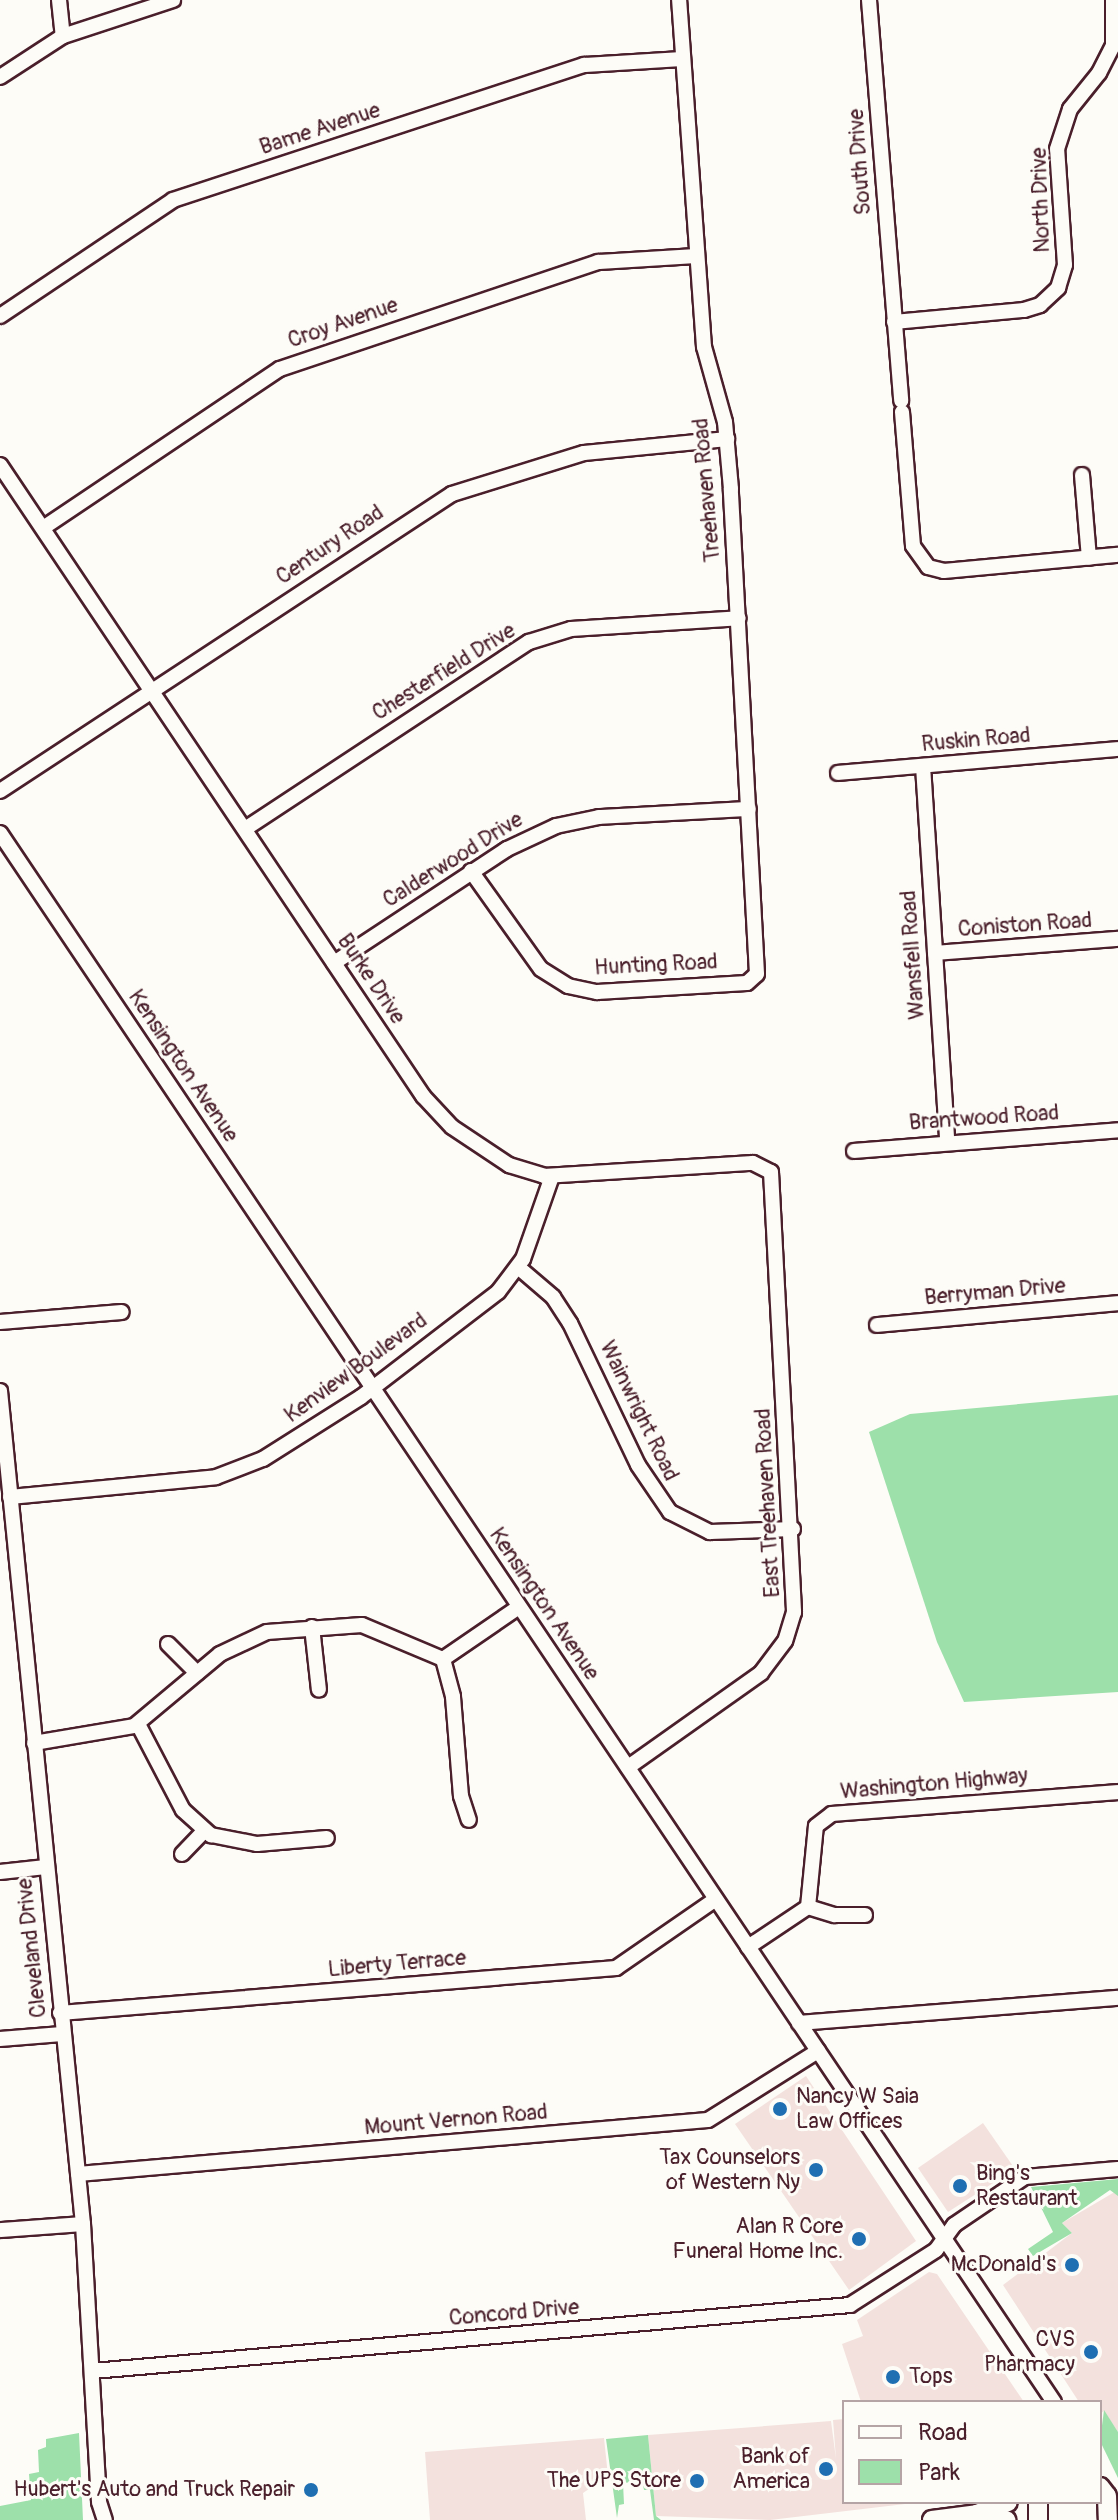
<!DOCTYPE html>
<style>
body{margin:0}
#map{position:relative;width:1118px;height:2520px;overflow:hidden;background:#fdfcf7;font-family:Pangolin,sans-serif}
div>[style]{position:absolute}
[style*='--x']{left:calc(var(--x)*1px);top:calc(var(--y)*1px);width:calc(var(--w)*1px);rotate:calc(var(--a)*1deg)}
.built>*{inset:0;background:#f3e1dd}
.green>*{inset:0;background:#9de0aa}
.roads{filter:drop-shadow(2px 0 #4a1f2b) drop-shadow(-2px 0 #4a1f2b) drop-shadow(0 2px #4a1f2b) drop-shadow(0 -2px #4a1f2b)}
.minor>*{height:14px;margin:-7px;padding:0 7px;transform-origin:7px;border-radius:7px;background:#fdfcf7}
.major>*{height:18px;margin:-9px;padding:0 9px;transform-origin:9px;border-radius:9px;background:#fdfcf7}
.dots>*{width:22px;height:22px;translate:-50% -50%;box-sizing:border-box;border:4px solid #fdfcf7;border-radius:50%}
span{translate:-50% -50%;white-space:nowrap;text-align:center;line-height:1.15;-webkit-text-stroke:6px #fdfcf7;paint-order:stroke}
.street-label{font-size:22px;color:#4a1f2b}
.poi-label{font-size:22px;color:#4a1f2b}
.left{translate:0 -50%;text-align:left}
.right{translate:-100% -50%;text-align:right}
.legend{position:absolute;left:842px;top:2400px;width:260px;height:104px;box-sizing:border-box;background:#fdfcf7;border:2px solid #b5a4a5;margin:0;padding:10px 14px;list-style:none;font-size:24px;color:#4a1f2b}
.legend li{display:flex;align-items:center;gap:16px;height:40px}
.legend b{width:40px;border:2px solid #b5a4a5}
</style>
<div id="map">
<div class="built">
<i style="clip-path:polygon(806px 2076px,916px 2241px,849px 2290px,735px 2124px)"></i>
<i style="clip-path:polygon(983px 2123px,1015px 2169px,948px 2212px,918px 2168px)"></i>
<i style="clip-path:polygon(1118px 2190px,1118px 2432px,1104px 2411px,1100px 2414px,1100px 2402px,1079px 2402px,1003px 2285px,1072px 2233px,1062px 2223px)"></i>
<i style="clip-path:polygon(929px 2272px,937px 2274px,1024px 2402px,861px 2402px,842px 2344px,863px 2336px,857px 2320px)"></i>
<i style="clip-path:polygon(844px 2419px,844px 2502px,922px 2502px,770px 2520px,656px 2516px,648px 2435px,831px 2421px,836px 2459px,833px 2420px)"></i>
<i style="clip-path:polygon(604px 2438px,608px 2476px,583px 2493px,586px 2520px,430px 2520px,425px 2452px)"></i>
</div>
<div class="green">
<i style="clip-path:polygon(1118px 1395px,1118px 1692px,964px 1702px,937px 1642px,869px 1432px,910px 1414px)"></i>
<i style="clip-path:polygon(1118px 2179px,1118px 2196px,1110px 2190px,1062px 2223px,1072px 2233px,1033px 2256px,1028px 2249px,1053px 2232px,1031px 2187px)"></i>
<i style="clip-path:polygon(1104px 2410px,1118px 2432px,1118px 2478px,1100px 2441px)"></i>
<i style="clip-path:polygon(79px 2433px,83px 2520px,0 2520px,0 2506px,31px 2500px,29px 2474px,39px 2472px,38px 2450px,46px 2447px,46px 2439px)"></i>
<i style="clip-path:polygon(648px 2435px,656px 2516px,661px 2520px,654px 2520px,650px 2490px,644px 2490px,642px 2481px,623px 2483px,624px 2504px,619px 2505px,617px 2518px,606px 2439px)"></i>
</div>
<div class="roads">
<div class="minor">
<i style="--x:59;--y:0;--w:36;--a:84"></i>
<i style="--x:869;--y:0;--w:402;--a:85.4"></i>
<i style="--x:0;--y:77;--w:75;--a:-33.1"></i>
<i style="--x:63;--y:36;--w:116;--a:-18.1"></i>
<i style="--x:0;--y:316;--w:208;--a:-33.8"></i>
<i style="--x:173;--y:200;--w:433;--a:-18.2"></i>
<i style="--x:584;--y:65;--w:99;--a:-3.5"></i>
<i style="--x:894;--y:322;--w:131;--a:-5.3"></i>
<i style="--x:1024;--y:310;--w:17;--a:-17"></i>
<i style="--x:1040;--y:305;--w:25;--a:-43"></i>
<i style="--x:1058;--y:288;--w:24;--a:-73"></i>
<i style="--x:1065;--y:265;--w:116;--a:-93.9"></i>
<i style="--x:1057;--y:149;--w:42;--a:-72"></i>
<i style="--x:1070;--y:109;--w:46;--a:-51.1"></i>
<i style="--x:1099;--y:73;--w:30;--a:-63"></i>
<i style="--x:1113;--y:46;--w:46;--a:-90"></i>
<i style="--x:902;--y:412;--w:134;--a:85.3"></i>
<i style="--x:913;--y:546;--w:26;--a:54"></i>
<i style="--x:928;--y:567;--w:16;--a:14"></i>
<i style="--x:944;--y:571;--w:175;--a:-5.3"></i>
<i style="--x:0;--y:465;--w:760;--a:56.16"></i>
<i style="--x:423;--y:1096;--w:42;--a:46.9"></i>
<i style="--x:452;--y:1127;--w:69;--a:33.7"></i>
<i style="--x:509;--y:1165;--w:37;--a:17"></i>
<i style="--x:544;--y:1176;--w:209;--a:-3.6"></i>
<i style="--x:753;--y:1163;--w:20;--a:27"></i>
<i style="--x:771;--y:1172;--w:441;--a:87"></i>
<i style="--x:794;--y:1612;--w:30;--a:107"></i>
<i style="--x:785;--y:1641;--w:40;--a:127"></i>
<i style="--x:761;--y:1673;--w:163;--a:144.7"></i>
<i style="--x:1082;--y:475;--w:83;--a:85.2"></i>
<i style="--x:43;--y:528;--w:285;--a:-33.9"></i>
<i style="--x:280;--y:369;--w:336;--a:-18.6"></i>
<i style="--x:598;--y:262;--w:99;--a:-3.5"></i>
<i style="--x:923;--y:766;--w:376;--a:86.3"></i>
<i style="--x:838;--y:773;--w:281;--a:-4.9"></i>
<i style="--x:0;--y:791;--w:541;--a:-33.31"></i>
<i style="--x:452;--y:494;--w:138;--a:-17.3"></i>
<i style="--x:584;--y:453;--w:144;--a:-5.6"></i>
<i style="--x:245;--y:829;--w:340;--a:-33.4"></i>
<i style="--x:529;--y:642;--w:44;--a:-17.2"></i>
<i style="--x:571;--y:629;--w:168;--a:-3.7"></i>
<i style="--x:0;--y:833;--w:1890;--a:56.11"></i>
<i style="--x:471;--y:871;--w:120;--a:54.5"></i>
<i style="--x:541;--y:969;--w:32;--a:32"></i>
<i style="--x:568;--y:986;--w:30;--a:12"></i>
<i style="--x:597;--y:992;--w:150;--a:-3.4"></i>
<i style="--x:747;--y:983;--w:13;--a:-42"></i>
<i style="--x:757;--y:974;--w:486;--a:-93.1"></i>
<i style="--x:731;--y:489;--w:67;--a:-95.1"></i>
<i style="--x:725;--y:422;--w:78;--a:-105.6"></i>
<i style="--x:704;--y:347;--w:348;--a:-94.1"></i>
<i style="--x:935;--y:953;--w:184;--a:-4.4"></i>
<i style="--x:334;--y:963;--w:207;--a:-33.4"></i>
<i style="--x:507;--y:849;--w:54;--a:-25.1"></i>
<i style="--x:556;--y:826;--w:44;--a:-11.8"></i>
<i style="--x:599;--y:817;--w:150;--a:-3.1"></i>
<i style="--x:854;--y:1151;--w:265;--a:-4.5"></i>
<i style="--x:518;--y:1267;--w:46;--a:40.6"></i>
<i style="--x:553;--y:1297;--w:31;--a:57"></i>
<i style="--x:570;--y:1323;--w:157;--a:64.4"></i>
<i style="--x:638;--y:1465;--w:57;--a:55.8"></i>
<i style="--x:670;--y:1512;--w:45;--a:26.6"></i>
<i style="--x:710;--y:1532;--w:83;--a:-2.1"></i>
<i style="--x:0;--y:1322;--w:122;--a:-4.7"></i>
<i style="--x:877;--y:1325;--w:242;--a:-5.2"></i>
<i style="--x:0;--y:1391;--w:837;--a:84.31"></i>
<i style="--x:83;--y:2224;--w:278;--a:86.7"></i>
<i style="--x:99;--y:2502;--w:19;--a:72"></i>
<i style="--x:10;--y:1497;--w:207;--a:-5.5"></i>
<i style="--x:216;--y:1477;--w:50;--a:-21"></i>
<i style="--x:263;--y:1459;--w:116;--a:-32.3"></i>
<i style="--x:361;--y:1397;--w:173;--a:-37.5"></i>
<i style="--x:498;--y:1292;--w:41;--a:-52.9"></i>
<i style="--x:523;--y:1259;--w:88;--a:-70.7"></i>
<i style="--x:312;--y:1627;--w:63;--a:83.7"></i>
<i style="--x:168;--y:1644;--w:41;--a:45"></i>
<i style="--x:443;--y:1659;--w:39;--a:75"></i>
<i style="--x:453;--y:1697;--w:99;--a:85.4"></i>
<i style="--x:461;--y:1796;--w:25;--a:72"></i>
<i style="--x:443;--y:1659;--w:92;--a:-34.4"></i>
<i style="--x:138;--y:1724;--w:97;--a:62.4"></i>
<i style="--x:183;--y:1810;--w:38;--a:42"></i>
<i style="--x:211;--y:1835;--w:47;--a:11.1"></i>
<i style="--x:257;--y:1844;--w:70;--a:-4.9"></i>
<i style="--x:34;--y:1743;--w:101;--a:-9.6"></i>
<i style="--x:134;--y:1726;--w:112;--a:-39.9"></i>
<i style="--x:220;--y:1654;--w:52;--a:-25.1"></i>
<i style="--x:267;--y:1632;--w:95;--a:-4.2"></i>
<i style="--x:362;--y:1625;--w:88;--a:22.8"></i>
<i style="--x:182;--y:1854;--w:32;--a:-46"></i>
<i style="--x:0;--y:1872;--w:46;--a:-6.2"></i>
<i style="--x:808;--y:1907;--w:28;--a:17"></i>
<i style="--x:835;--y:1915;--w:30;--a:0"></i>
<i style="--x:748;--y:1947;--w:72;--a:-33.7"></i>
<i style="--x:808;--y:1907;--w:81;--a:-84.4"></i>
<i style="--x:816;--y:1826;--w:20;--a:-37"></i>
<i style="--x:832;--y:1814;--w:287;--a:-4.4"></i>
<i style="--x:60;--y:2013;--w:558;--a:-4.63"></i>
<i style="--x:616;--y:1968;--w:121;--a:-34.6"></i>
<i style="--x:799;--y:2023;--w:320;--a:-4.5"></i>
<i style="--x:0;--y:2039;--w:62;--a:-4.6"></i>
<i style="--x:78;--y:2174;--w:632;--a:-4.9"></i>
<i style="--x:708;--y:2120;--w:130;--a:-32.1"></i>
<i style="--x:0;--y:2230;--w:83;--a:-4.1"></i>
<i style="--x:93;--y:2371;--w:760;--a:-4.98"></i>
<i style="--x:850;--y:2305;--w:102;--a:-32.6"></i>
<i style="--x:936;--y:2250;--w:31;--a:-54"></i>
<i style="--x:954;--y:2225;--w:86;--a:-34.1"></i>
<i style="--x:1025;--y:2177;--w:93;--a:-4.9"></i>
</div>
<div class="major">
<i style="--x:1100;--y:2487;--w:11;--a:52"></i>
<i style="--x:1107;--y:2496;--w:24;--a:88"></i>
<i style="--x:1038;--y:2502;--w:18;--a:90"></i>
<i style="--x:977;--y:2514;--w:30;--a:12"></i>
<i style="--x:932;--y:2520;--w:45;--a:-7.6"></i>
<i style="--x:977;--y:2514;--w:33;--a:-21"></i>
</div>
</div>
<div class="dots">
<i style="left:780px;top:2109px;background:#1f6fb2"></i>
<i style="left:816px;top:2170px;background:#1f6fb2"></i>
<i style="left:960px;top:2186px;background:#1f6fb2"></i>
<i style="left:859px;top:2239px;background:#1f6fb2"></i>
<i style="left:1072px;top:2265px;background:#1f6fb2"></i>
<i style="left:1091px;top:2352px;background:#1f6fb2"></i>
<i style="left:893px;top:2377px;background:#1f6fb2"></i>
<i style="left:826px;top:2469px;background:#1f6fb2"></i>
<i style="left:697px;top:2481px;background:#1f6fb2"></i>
<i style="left:311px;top:2490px;background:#1f6fb2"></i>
</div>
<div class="street-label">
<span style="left:320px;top:129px;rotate:-18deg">Bame Avenue</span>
<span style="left:860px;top:162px;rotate:-94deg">South Drive</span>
<span style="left:1041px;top:200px;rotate:-92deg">North Drive</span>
<span style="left:343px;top:323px;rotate:-19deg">Croy Avenue</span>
<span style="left:707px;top:490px;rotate:-95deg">Treehaven Road</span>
<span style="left:330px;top:545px;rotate:-34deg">Century Road</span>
<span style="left:444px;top:672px;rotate:-32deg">Chesterfield Drive</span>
<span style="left:976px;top:740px;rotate:-5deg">Ruskin Road</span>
<span style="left:453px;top:860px;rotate:-32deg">Calderwood Drive</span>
<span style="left:1025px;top:925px;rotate:-4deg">Coniston Road</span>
<span style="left:913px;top:955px;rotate:-94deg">Wansfell Road</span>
<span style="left:656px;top:965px;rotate:-3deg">Hunting Road</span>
<span style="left:371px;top:979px;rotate:56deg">Burke Drive</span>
<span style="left:183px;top:1066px;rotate:56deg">Kensington Avenue</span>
<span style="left:984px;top:1118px;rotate:-4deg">Brantwood Road</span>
<span style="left:995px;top:1292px;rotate:-5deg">Berryman Drive</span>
<span style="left:356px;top:1368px;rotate:-36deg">Kenview Boulevard</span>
<span style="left:639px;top:1411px;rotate:64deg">Wainwright Road</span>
<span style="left:768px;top:1503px;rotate:-93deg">East Treehaven Road</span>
<span style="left:544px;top:1604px;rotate:56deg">Kensington Avenue</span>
<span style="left:934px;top:1784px;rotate:-5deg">Washington Highway</span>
<span style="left:32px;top:1948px;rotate:-96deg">Cleveland Drive</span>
<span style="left:397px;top:1964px;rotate:-5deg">Liberty Terrace</span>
<span style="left:456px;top:2120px;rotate:-5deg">Mount Vernon Road</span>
<span style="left:514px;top:2313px;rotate:-5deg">Concord Drive</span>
</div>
<div class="poi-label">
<span class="left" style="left:796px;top:2109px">Nancy W Saia<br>Law Offices</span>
<span class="right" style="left:800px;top:2170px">Tax Counselors<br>of Western Ny</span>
<span class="left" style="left:976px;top:2186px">Bing's<br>Restaurant</span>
<span class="right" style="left:843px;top:2239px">Alan R Core<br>Funeral Home Inc.</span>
<span class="right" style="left:1056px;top:2265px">McDonald's</span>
<span class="right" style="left:1075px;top:2352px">CVS<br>Pharmacy</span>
<span class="left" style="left:909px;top:2377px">Tops</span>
<span class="right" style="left:810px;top:2469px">Bank of<br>America</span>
<span class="right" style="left:681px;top:2481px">The UPS Store</span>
<span class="right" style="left:295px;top:2490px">Hubert's Auto and Truck Repair</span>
</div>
<ul class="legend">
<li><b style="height:10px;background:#fdfcf7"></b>Road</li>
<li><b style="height:22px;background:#9de0aa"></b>Park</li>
</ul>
</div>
